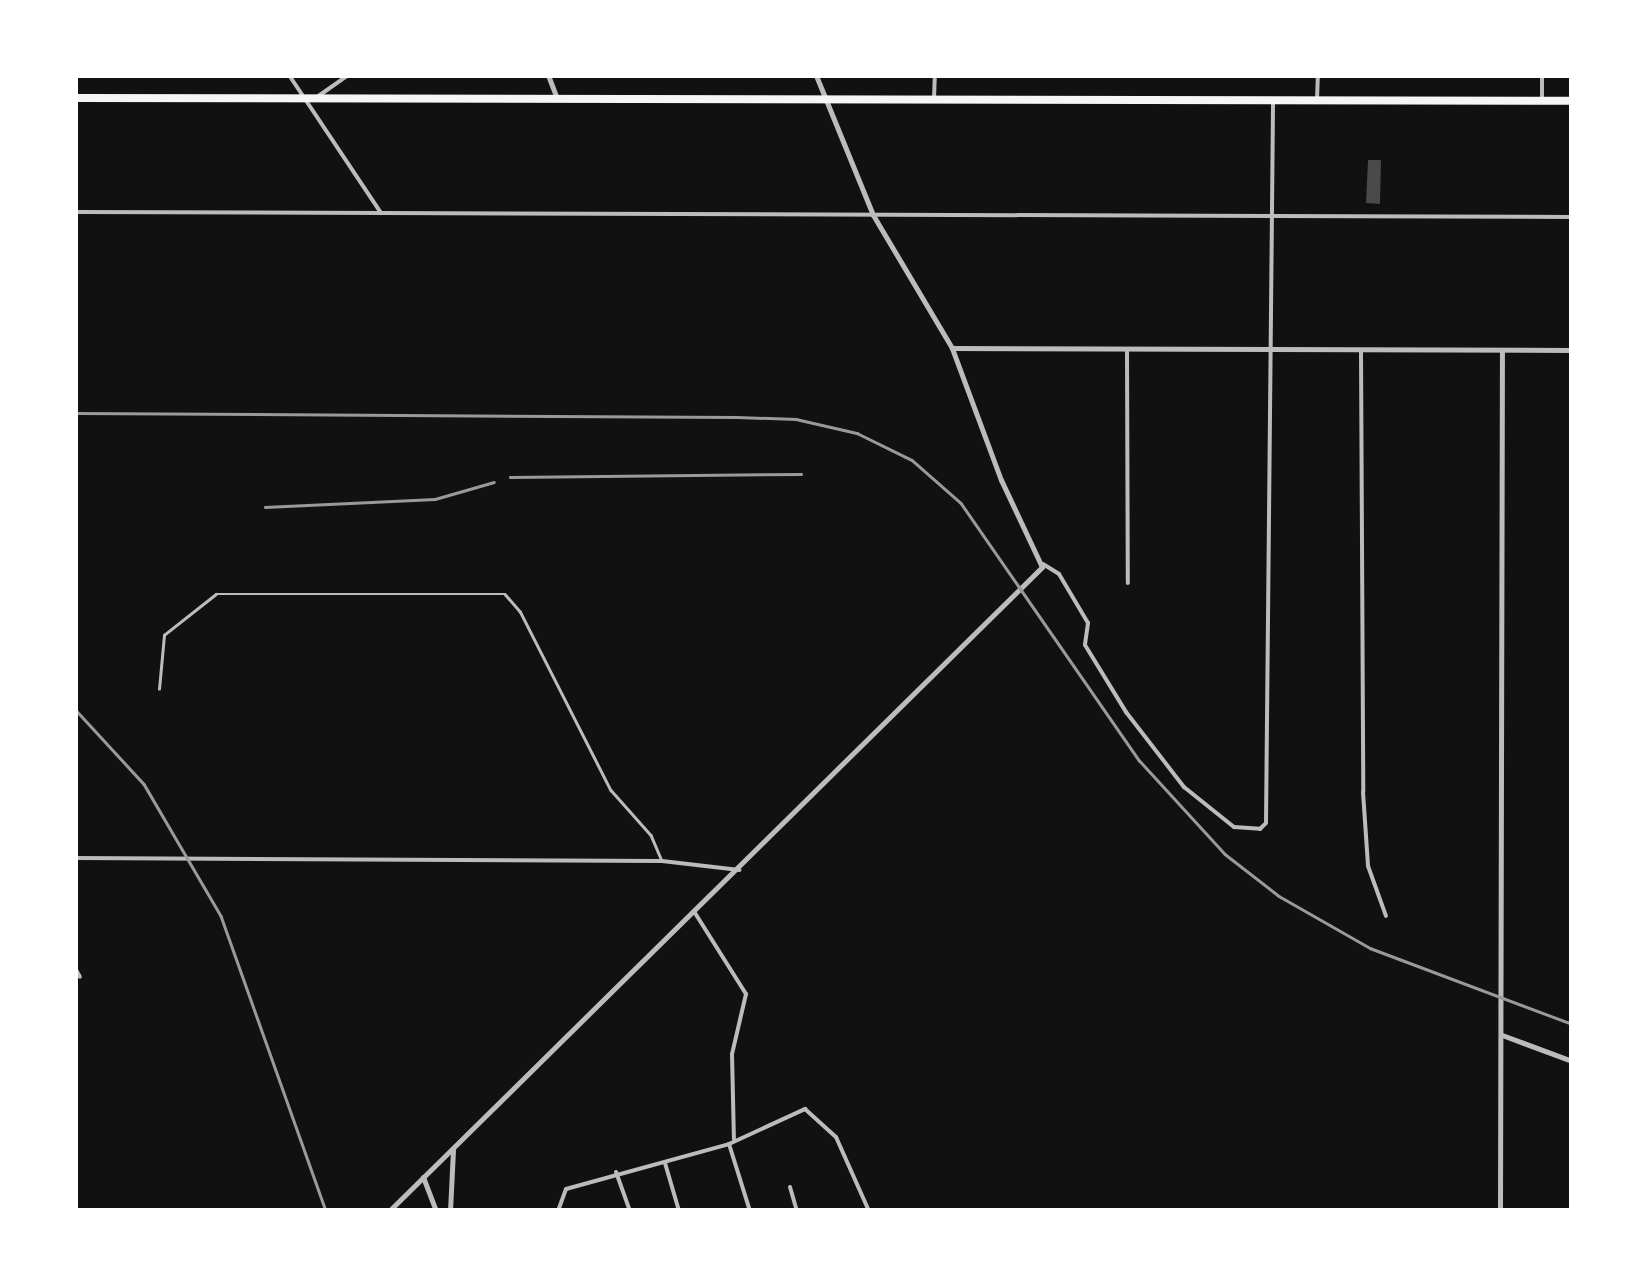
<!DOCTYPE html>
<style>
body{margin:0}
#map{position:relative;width:1647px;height:1286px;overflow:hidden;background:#111;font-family:Bitter,serif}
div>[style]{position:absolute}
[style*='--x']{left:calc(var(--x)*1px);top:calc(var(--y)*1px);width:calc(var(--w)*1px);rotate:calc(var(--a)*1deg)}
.building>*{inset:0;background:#4a4a4a}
.service>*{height:2.5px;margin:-1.25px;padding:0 1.25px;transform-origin:1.25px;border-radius:1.25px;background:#bcbcbc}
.minor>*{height:4px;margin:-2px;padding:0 2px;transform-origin:2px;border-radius:2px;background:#bcbcbc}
.tertiary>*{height:5px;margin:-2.5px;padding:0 2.5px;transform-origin:2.5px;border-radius:2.5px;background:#bcbcbc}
.trunk>*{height:8px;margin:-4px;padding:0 4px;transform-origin:4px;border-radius:4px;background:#f5f5f5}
.rail>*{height:2.5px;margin:-1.25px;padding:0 1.25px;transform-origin:1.25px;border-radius:1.25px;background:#9a9a9a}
span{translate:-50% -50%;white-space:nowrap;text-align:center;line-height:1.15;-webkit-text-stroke:10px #fff;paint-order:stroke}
.frame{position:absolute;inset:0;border:78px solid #fff;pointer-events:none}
</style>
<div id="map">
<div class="building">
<i style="clip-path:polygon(1368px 160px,1381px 160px,1380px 204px,1366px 203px)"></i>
</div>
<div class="service">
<i style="--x:159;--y:689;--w:54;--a:-84.7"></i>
<i style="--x:164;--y:635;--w:66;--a:-38.3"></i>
<i style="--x:216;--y:594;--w:289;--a:0"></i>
<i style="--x:505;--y:594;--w:23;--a:49"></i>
<i style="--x:520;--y:611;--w:201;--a:63.1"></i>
<i style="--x:611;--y:790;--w:60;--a:48.4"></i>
<i style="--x:651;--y:835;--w:26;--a:67"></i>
</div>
<div class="minor">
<i style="--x:289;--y:75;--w:166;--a:56.3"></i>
<i style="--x:1542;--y:75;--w:26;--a:90"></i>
<i style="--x:317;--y:97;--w:38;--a:-35"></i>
<i style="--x:934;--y:99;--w:24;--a:-88"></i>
<i style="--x:1317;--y:100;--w:25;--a:-88"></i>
<i style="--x:75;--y:212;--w:1497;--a:0.19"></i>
<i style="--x:1127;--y:352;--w:231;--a:89.8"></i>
<i style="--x:1361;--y:352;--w:440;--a:89.7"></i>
<i style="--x:1363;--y:792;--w:74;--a:86.1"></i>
<i style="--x:1368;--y:866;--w:53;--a:70.2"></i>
<i style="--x:1043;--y:564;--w:19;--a:32"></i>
<i style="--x:1059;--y:574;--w:57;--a:59.4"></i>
<i style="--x:1088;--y:623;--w:22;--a:98"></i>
<i style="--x:1085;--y:645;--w:79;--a:58.5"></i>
<i style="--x:1126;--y:712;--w:95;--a:52.3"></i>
<i style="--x:1184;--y:787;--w:64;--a:38.7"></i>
<i style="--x:1234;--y:827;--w:26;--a:4"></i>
<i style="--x:1260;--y:829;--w:8;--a:-45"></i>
<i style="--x:1266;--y:823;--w:722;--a:-89.44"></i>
<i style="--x:75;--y:858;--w:587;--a:0.29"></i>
<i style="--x:662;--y:861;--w:78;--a:6.7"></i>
<i style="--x:695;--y:913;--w:96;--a:57.8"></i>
<i style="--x:746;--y:994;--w:62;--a:103.1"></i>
<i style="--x:732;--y:1054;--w:85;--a:88.7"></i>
<i style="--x:75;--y:968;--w:10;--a:61"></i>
<i style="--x:729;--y:1144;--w:70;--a:72.6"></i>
<i style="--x:665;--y:1163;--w:50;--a:73.7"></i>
<i style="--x:616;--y:1172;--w:41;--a:70.3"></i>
<i style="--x:790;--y:1187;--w:25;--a:74"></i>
<i style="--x:558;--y:1211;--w:23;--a:-70"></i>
<i style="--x:566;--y:1189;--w:169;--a:-15.4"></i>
<i style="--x:729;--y:1144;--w:84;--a:-24.7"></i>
<i style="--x:805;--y:1109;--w:42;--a:42.1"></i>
<i style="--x:836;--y:1137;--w:81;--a:66"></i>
</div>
<div class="tertiary">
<i style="--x:548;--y:75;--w:26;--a:69"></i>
<i style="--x:952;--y:348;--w:620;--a:0.18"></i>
<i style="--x:1502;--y:1035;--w:75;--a:20.4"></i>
<i style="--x:423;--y:1177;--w:36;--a:69"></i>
<i style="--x:389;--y:1211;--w:917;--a:-44.6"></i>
<i style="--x:1042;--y:567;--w:96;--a:-115.2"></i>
<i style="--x:1001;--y:480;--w:141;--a:-110.4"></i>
<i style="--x:952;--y:348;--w:155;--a:-120.7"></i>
<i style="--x:873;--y:215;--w:151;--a:-112.2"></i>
<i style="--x:450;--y:1211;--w:62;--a:-87.2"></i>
<i style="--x:1500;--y:1211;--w:860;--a:-89.87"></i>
</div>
<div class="trunk">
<i style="--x:75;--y:98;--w:1497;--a:0.11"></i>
</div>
<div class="rail">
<i style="--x:75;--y:413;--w:662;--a:0.35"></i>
<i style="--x:737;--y:417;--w:59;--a:1.9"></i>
<i style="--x:796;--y:419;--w:63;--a:12.9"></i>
<i style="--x:857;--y:433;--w:61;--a:26.1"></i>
<i style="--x:912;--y:460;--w:65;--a:41.3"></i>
<i style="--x:961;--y:503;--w:313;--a:55.3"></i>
<i style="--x:1139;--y:760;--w:127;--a:47.5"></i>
<i style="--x:1225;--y:854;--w:68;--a:37.9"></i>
<i style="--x:1279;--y:896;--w:105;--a:29.7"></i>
<i style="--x:1370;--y:948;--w:216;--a:20.6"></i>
<i style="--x:510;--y:477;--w:291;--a:-0.6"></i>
<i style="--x:265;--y:507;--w:170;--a:-2.7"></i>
<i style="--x:435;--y:499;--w:61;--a:-16.1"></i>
<i style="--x:75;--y:709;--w:102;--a:47.4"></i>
<i style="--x:144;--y:784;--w:153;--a:59.7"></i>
<i style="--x:221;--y:916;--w:313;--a:70.4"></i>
</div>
<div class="frame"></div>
</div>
